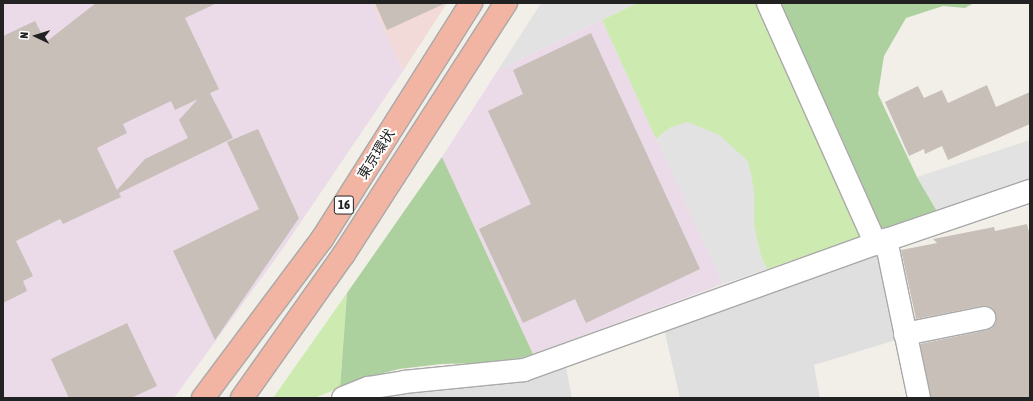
<!DOCTYPE html>
<meta charset="utf-8">
<style>
body{margin:0}
#map{position:relative;width:1033px;height:401px;overflow:hidden;background:#f2efe9;font-family:"Asap Condensed","Noto Sans JP",sans-serif}
div>[style]{position:absolute}
[style*='--x']{left:calc(var(--x)*1px);top:calc(var(--y)*1px);width:calc(var(--w)*1px);rotate:calc(var(--a)*1deg)}
.residential>*{inset:0;background:#e0dfdf}
.commercial>*{inset:0;background:#f2dad9}
.industrial>*{inset:0;background:#ebdbe8}
.grass>*{inset:0;background:#cdebb0}
.forest>*{inset:0;background:#add19e}
.parking>*{inset:0;background:#e2e2e2}
.building>*{inset:0;background:#c7bfb8}
.roads{filter:drop-shadow(1px 0 #a9a9a9) drop-shadow(-1px 0 #a9a9a9) drop-shadow(0 1px #a9a9a9) drop-shadow(0 -1px #a9a9a9)}
.minor>*{height:22px;margin:-11px;padding:0 11px;transform-origin:11px;border-radius:11px;background:#fff}
.trunk>*{height:22px;margin:-11px;padding:0 11px;transform-origin:11px;border-radius:11px;background:#f2b4a3}
span{translate:-50% -50%;white-space:nowrap;text-align:center;line-height:1.15;-webkit-text-stroke:4px #fff;paint-order:stroke}
.shield-label span{padding:1px 3px;background:#fff;border:1px solid;border-radius:3px;-webkit-text-stroke-width:0}
.shield-label{font-size:13px;color:#222;font-weight:700}
.street-label{font-size:14px;color:#222}
.frame{position:absolute;inset:0;border:4px solid #222;pointer-events:none}
.north{position:absolute;left:16px;top:16px;width:40px;height:40px;-webkit-text-stroke:3px #fff;paint-order:stroke;rotate:274deg;font-size:11px;font-weight:700;line-height:16px;text-align:center;color:#222}
.north::after{content:'';display:block;margin:auto;width:14px;height:18px;background:#222;clip-path:polygon(50% 0,100% 100%,50% 72%,0 100%)}
</style>
<div id="map">
<div class="residential">
<i style="clip-path:polygon(882px 253px,899px 339px,814px 365px,820px 398px,680px 398px,664px 329px)"></i>
<i style="clip-path:polygon(566px 367px,572px 398px,377px 398px,386px 395px,453px 386px,496px 384px,524px 381px)"></i>
</div>
<div class="commercial">
<i style="clip-path:polygon(372px 3px,447px 3px,403px 71px)"></i>
</div>
<div class="industrial">
<i style="clip-path:polygon(3px 3px,372px 3px,403px 71px,284px 247px,174px 398px,3px 398px)"></i>
<i style="clip-path:polygon(602px 20px,723px 284px,533px 354px,442px 157px,498px 70px)"></i>
</div>
<div class="grass">
<i style="clip-path:polygon(637px 3px,759px 3px,863px 236px,767px 269px,760px 254px,754px 225px,754px 189px,671px 127px,656px 139px,602px 20px)"></i>
<i style="clip-path:polygon(347px 293px,340px 388px,314px 398px,273px 398px)"></i>
</div>
<div class="forest">
<i style="clip-path:polygon(777px 3px,974px 3px,965px 8px,943px 6px,906px 18px,884px 56px,878px 94px,917px 177px,937px 211px,882px 229px,832px 116px,825px 111px)"></i>
<i style="clip-path:polygon(442px 157px,533px 354px,521px 358px,483px 363px,441px 364px,399px 369px,365px 378px,340px 388px,347px 293px)"></i>
</div>
<div class="parking">
<i style="clip-path:polygon(541px 3px,637px 3px,498px 70px)"></i>
<i style="clip-path:polygon(688px 122px,719px 135px,748px 161px,754px 189px,754px 225px,760px 254px,767px 269px,723px 284px,656px 139px,671px 127px)"></i>
<i style="clip-path:polygon(1030px 140px,1030px 179px,937px 211px,917px 177px)"></i>
</div>
<div class="building">
<i style="clip-path:polygon(evenodd,96px 3px,217px 3px,185px 18px,219px 89px,210px 93px,233px 138px,119px 193px,121px 197px,63px 224px,60px 219px,16px 241px,33px 276px,23px 281px,27px 291px,3px 303px,3px 36px,35px 21px,46px 42px,96px 3px,198px 99px,179px 120px,188px 138px,145px 159px,117px 190px,97px 148px,127px 133px,123px 124px,171px 101px,175px 110px,198px 99px)"></i>
<i style="clip-path:polygon(375px 3px,446px 3px,387px 30px)"></i>
<i style="clip-path:polygon(591px 33px,700px 269px,586px 323px,575px 299px,523px 323px,479px 229px,531px 204px,488px 111px,523px 94px,513px 70px)"></i>
<i style="clip-path:polygon(987px 85px,996px 107px,1030px 92px,1030px 124px,948px 160px,942px 146px,925px 154px,924px 149px,909px 156px,885px 102px,918px 86px,924px 98px,942px 90px,948px 103px)"></i>
<i style="clip-path:polygon(258px 129px,299px 218px,215px 340px,173px 251px,259px 209px,227px 142px)"></i>
<i style="clip-path:polygon(1027px 224px,1030px 236px,1030px 398px,931px 398px,920px 344px,987px 330px,992px 328px,996px 322px,996px 316px,993px 309px,988px 306px,982px 306px,916px 319px,901px 250px,937px 243px,933px 239px,994px 227px,995px 231px)"></i>
<i style="clip-path:polygon(127px 323px,157px 386px,131px 398px,69px 398px,51px 359px)"></i>
</div>
<div class="roads">
<div class="minor">
<i style="--x:768;--y:3;--w:264;--a:65.9"></i>
<i style="--x:886;--y:240;--w:161;--a:78.2"></i>
<i style="--x:905;--y:334;--w:81;--a:-11.4"></i>
<i style="--x:343;--y:398;--w:27;--a:-22"></i>
<i style="--x:368;--y:388;--w:36;--a:-9"></i>
<i style="--x:404;--y:382;--w:121;--a:-5.7"></i>
<i style="--x:524;--y:370;--w:385;--a:-19.8"></i>
<i style="--x:886;--y:240;--w:152;--a:-18.8"></i>
</div>
<div class="trunk">
<i style="--x:203;--y:398;--w:199;--a:-53.2"></i>
<i style="--x:322;--y:239;--w:279;--a:-57.7"></i>
<i style="--x:242;--y:398;--w:176;--a:-54.7"></i>
<i style="--x:344;--y:254;--w:299;--a:-57.2"></i>
</div>
</div>
<div class="shield-label">
<span style="left:344px;top:205px">16</span>
</div>
<div class="street-label">
<span style="left:376px;top:154px;rotate:-58deg">東京環状</span>
</div>
<div class="frame"></div>
<div class="north">N</div>
</div>
